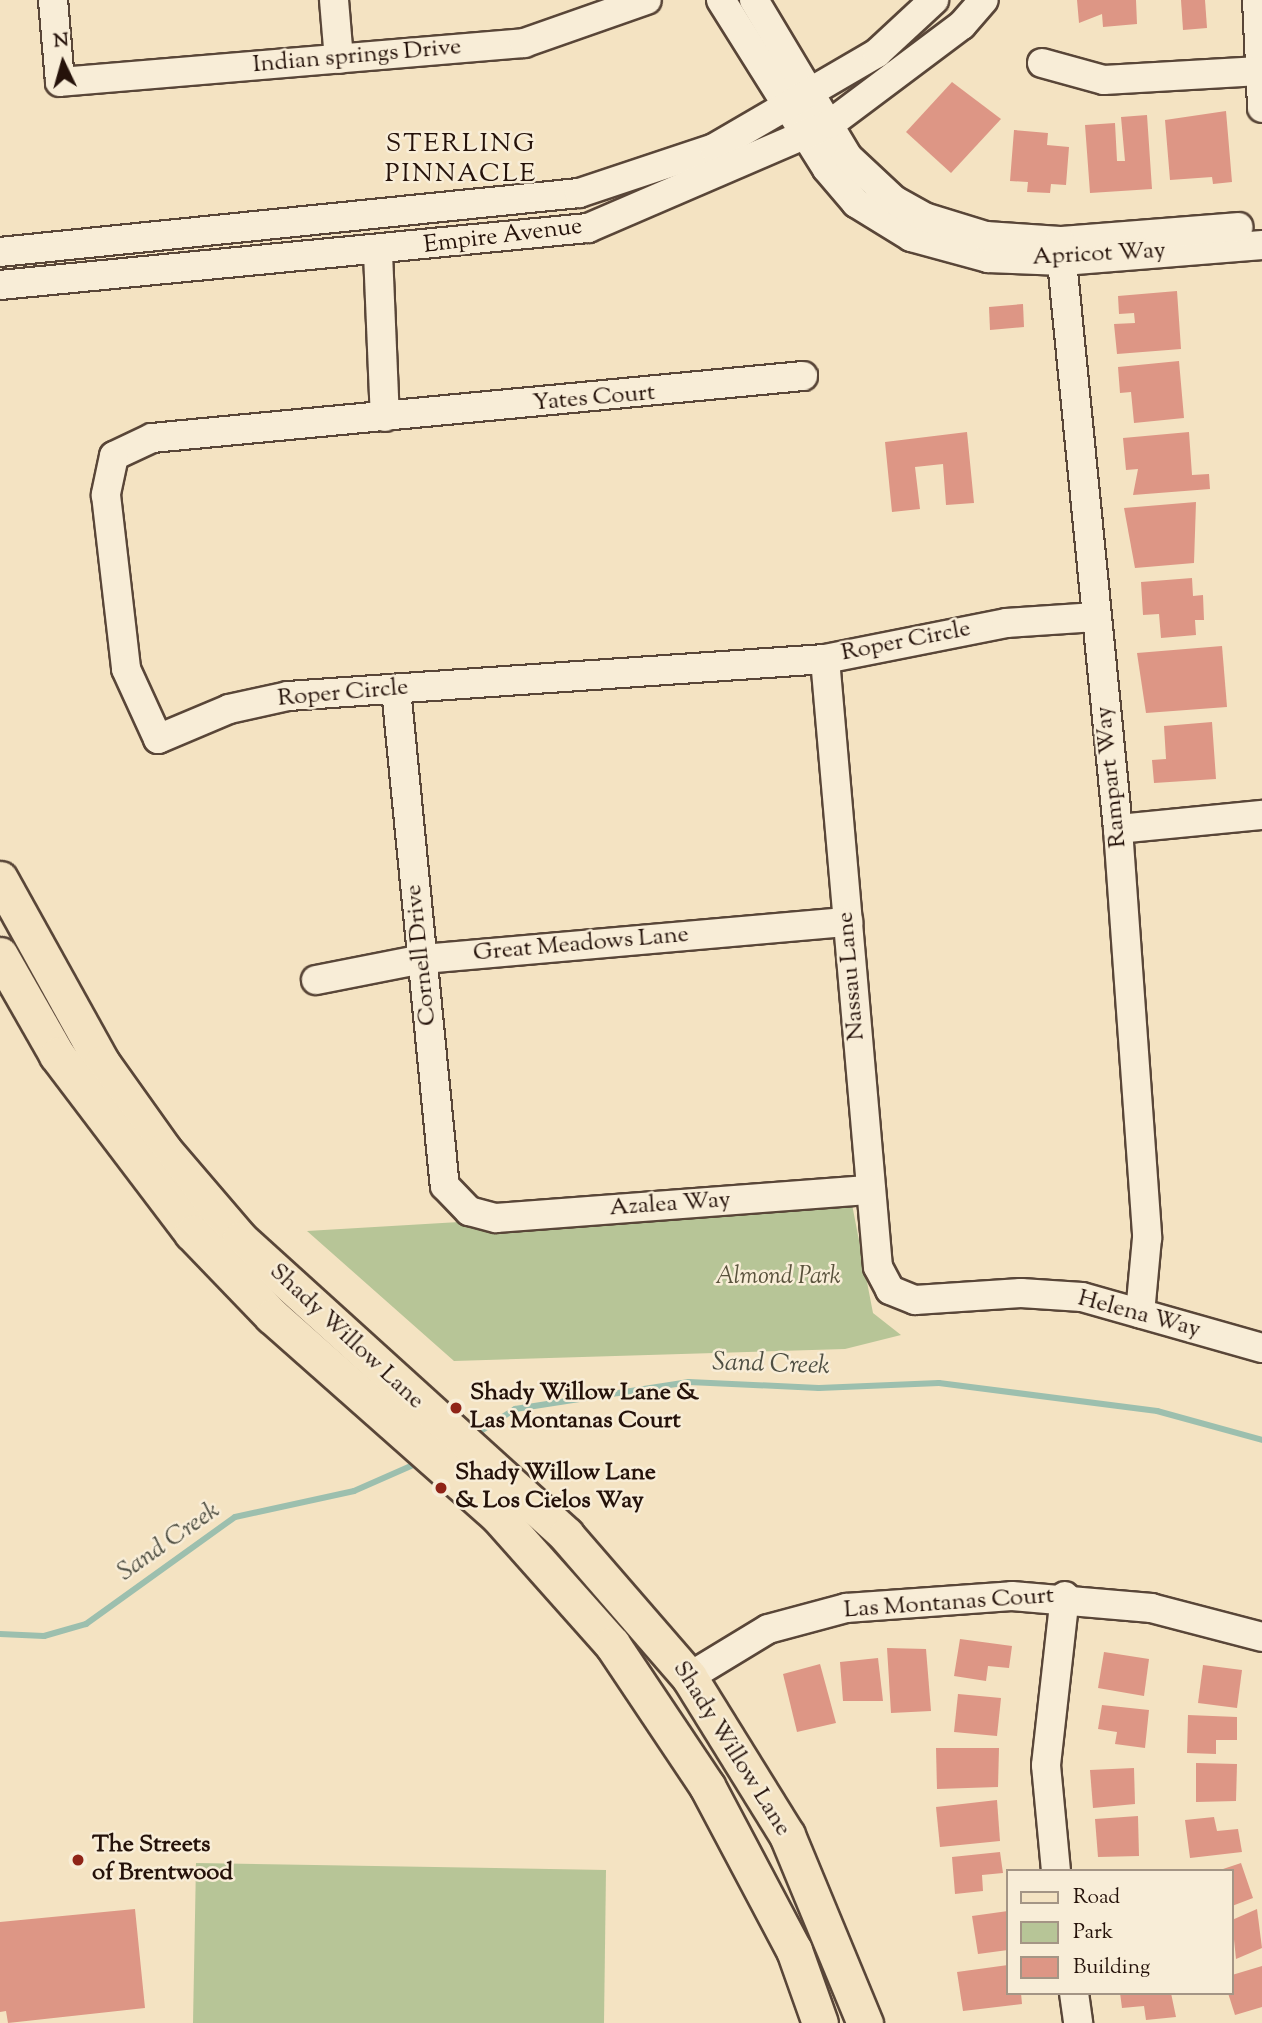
<!DOCTYPE html>
<style>
body{margin:0}
#map{position:relative;width:1262px;height:2023px;overflow:hidden;background:#f4e3c2;font-family:"Sorts Mill Goudy",serif}
div>[style]{position:absolute}
[style*='--x']{left:calc(var(--x)*1px);top:calc(var(--y)*1px);width:calc(var(--w)*1px);rotate:calc(var(--a)*1deg)}
.green>*{inset:0;background:#b7c597}
.stream>*{height:6px;margin:-3px;padding:0 3px;transform-origin:3px;border-radius:3px;background:#9cbfae}
.building>*{inset:0;background:#dd9685}
.roads{filter:drop-shadow(2px 0 #594638) drop-shadow(-2px 0 #594638) drop-shadow(0 2px #594638) drop-shadow(0 -2px #594638)}
.minor>*{height:28px;margin:-14px;padding:0 14px;transform-origin:14px;border-radius:14px;background:#f8edd7}
.major>*{height:35px;margin:-17.5px;padding:0 17.5px;transform-origin:17.5px;border-radius:17.5px;background:#f4e3c2}
.dots>*{width:19px;height:19px;translate:-50% -50%;box-sizing:border-box;border:4px solid #f8edd7;border-radius:50%}
span{translate:-50% -50%;white-space:nowrap;text-align:center;line-height:1.15;-webkit-text-stroke:5px #f8edd7;paint-order:stroke}
.street-label{font-size:24px;color:#25120a}
.park-label{font-size:24px;color:#58513b;font-style:italic}
.poi-label{font-size:24px;color:#25120a;font-weight:700}
.left{translate:0 -50%;text-align:left}
.neighbourhood-label{font-size:26px;color:#25120a;letter-spacing:2px}
.water-label{font-size:26px;color:#4f4f43;font-style:italic}
.legend{position:absolute;left:1006px;top:1869px;width:228px;height:126px;box-sizing:border-box;background:#f8edd7;border:2px solid #a49585;margin:0;padding:9px 12px;list-style:none;font-size:21px;color:#25120a}
.legend li{display:flex;align-items:center;gap:14px;height:35px}
.legend b{width:35px;border:2px solid #a49585}
.north{position:absolute;left:28px;top:28px;width:70px;height:70px;-webkit-text-stroke:5px #f8edd7;paint-order:stroke;rotate:355deg;font-size:19px;font-weight:700;line-height:28px;text-align:center;color:#25120a}
.north::after{content:'';display:block;margin:auto;width:24px;height:32px;background:#25120a;clip-path:polygon(50% 0,100% 100%,50% 72%,0 100%)}
</style>
<div id="map">
<div class="green">
<i style="clip-path:polygon(851px 1199px,873px 1313px,901px 1335px,845px 1349px,454px 1361px,307px 1231px)"></i>
<i style="clip-path:polygon(196px 1863px,606px 1870px,604px 2023px,193px 2023px)"></i>
</div>
<div class="stream">
<i style="--x:473;--y:1436;--w:50;--a:-32.7"></i>
<i style="--x:515;--y:1409;--w:176;--a:-8.8"></i>
<i style="--x:689;--y:1382;--w:130;--a:2.6"></i>
<i style="--x:819;--y:1388;--w:120;--a:-2.4"></i>
<i style="--x:939;--y:1383;--w:220;--a:7.3"></i>
<i style="--x:1157;--y:1411;--w:109;--a:15.4"></i>
<i style="--x:0;--y:1634;--w:44;--a:2.6"></i>
<i style="--x:44;--y:1636;--w:44;--a:-15.9"></i>
<i style="--x:86;--y:1624;--w:183;--a:-35.7"></i>
<i style="--x:235;--y:1517;--w:122;--a:-12.3"></i>
<i style="--x:354;--y:1491;--w:72;--a:-23.7"></i>
</div>
<div class="building">
<i style="clip-path:polygon(1077px 0,1136px 0,1137px 24px,1103px 27px,1102px 14px,1079px 23px)"></i>
<i style="clip-path:polygon(1181px 0,1205px 0,1207px 28px,1183px 30px)"></i>
<i style="clip-path:polygon(952px 82px,1001px 119px,951px 173px,906px 132px)"></i>
<i style="clip-path:polygon(1226px 111px,1232px 182px,1213px 184px,1212px 177px,1170px 180px,1165px 120px)"></i>
<i style="clip-path:polygon(1147px 115px,1152px 189px,1090px 193px,1085px 125px,1115px 123px,1117px 161px,1125px 161px,1121px 117px)"></i>
<i style="clip-path:polygon(1014px 130px,1048px 133px,1047px 145px,1069px 147px,1066px 185px,1051px 184px,1050px 193px,1027px 192px,1028px 182px,1010px 181px)"></i>
<i style="clip-path:polygon(1177px 291px,1181px 349px,1117px 354px,1114px 324px,1135px 323px,1134px 313px,1119px 314px,1118px 296px)"></i>
<i style="clip-path:polygon(1023px 304px,1024px 327px,990px 330px,989px 307px)"></i>
<i style="clip-path:polygon(1179px 361px,1184px 418px,1134px 423px,1131px 392px,1120px 393px,1118px 367px)"></i>
<i style="clip-path:polygon(967px 432px,974px 503px,946px 505px,943px 464px,915px 467px,920px 509px,892px 512px,885px 442px)"></i>
<i style="clip-path:polygon(1189px 432px,1192px 475px,1209px 474px,1210px 489px,1133px 495px,1138px 469px,1126px 470px,1123px 438px)"></i>
<i style="clip-path:polygon(1196px 502px,1194px 563px,1135px 568px,1124px 508px)"></i>
<i style="clip-path:polygon(1192px 578px,1193px 596px,1203px 595px,1204px 620px,1195px 620px,1196px 635px,1161px 638px,1159px 614px,1143px 615px,1141px 582px)"></i>
<i style="clip-path:polygon(1222px 646px,1227px 707px,1146px 713px,1137px 653px)"></i>
<i style="clip-path:polygon(1212px 722px,1216px 779px,1154px 783px,1152px 760px,1166px 759px,1164px 726px)"></i>
<i style="clip-path:polygon(960px 1639px,1012px 1646px,1009px 1668px,988px 1666px,986px 1681px,954px 1676px)"></i>
<i style="clip-path:polygon(887px 1648px,926px 1649px,931px 1711px,891px 1713px)"></i>
<i style="clip-path:polygon(1104px 1652px,1149px 1659px,1144px 1696px,1098px 1688px)"></i>
<i style="clip-path:polygon(878px 1658px,883px 1701px,843px 1701px,840px 1662px)"></i>
<i style="clip-path:polygon(820px 1664px,836px 1723px,797px 1732px,783px 1674px)"></i>
<i style="clip-path:polygon(1203px 1665px,1242px 1670px,1237px 1708px,1198px 1703px)"></i>
<i style="clip-path:polygon(958px 1694px,1001px 1698px,997px 1736px,954px 1732px)"></i>
<i style="clip-path:polygon(1102px 1705px,1149px 1710px,1145px 1748px,1115px 1744px,1117px 1732px,1098px 1729px)"></i>
<i style="clip-path:polygon(1188px 1715px,1237px 1717px,1237px 1740px,1216px 1740px,1216px 1754px,1187px 1753px)"></i>
<i style="clip-path:polygon(936px 1748px,999px 1748px,998px 1787px,937px 1789px)"></i>
<i style="clip-path:polygon(1196px 1763px,1237px 1764px,1236px 1801px,1196px 1802px)"></i>
<i style="clip-path:polygon(1134px 1768px,1135px 1804px,1093px 1808px,1090px 1770px)"></i>
<i style="clip-path:polygon(997px 1800px,1000px 1841px,940px 1847px,936px 1807px)"></i>
<i style="clip-path:polygon(1138px 1816px,1139px 1856px,1098px 1857px,1095px 1819px)"></i>
<i style="clip-path:polygon(1214px 1817px,1217px 1831px,1238px 1829px,1242px 1852px,1190px 1858px,1185px 1820px)"></i>
<i style="clip-path:polygon(1000px 1852px,1003px 1873px,982px 1875px,983px 1891px,955px 1894px,952px 1857px)"></i>
<i style="clip-path:polygon(1241px 1863px,1253px 1898px,1232px 1906px,1232px 1871px,1220px 1870px)"></i>
<i style="clip-path:polygon(135px 1909px,145px 2008px,8px 2023px,6px 2011px,0 2012px,0 1922px)"></i>
<i style="clip-path:polygon(1257px 1909px,1262px 1948px,1236px 1959px,1232px 1920px)"></i>
<i style="clip-path:polygon(1008px 1911px,1008px 1950px,978px 1954px,972px 1916px)"></i>
<i style="clip-path:polygon(1008px 1965px,1008px 1993px,1021px 1993px,1022px 2004px,963px 2011px,957px 1972px)"></i>
<i style="clip-path:polygon(1262px 1966px,1262px 2007px,1235px 2015px,1228px 1993px,1232px 1975px)"></i>
<i style="clip-path:polygon(1120px 1993px,1171px 1993px,1176px 2017px,1146px 2020px,1144px 2006px,1122px 2008px)"></i>
</div>
<div class="roads">
<div class="minor">
<i style="--x:53;--y:0;--w:82;--a:85.1"></i>
<i style="--x:60;--y:82;--w:466;--a:-4.8"></i>
<i style="--x:524;--y:43;--w:130;--a:-19.3"></i>
<i style="--x:334;--y:0;--w:59;--a:85.2"></i>
<i style="--x:721;--y:0;--w:199;--a:57.9"></i>
<i style="--x:827;--y:169;--w:45;--a:49.5"></i>
<i style="--x:856;--y:203;--w:65;--a:31.7"></i>
<i style="--x:911;--y:237;--w:80;--a:15.3"></i>
<i style="--x:988;--y:258;--w:75;--a:2.3"></i>
<i style="--x:1063;--y:261;--w:200;--a:-4.6"></i>
<i style="--x:754;--y:0;--w:183;--a:59.1"></i>
<i style="--x:848;--y:157;--w:63;--a:43.1"></i>
<i style="--x:894;--y:200;--w:38;--a:29"></i>
<i style="--x:927;--y:218;--w:62;--a:17"></i>
<i style="--x:986;--y:236;--w:74;--a:3.9"></i>
<i style="--x:1060;--y:241;--w:179;--a:-4.5"></i>
<i style="--x:1257;--y:0;--w:108;--a:87.3"></i>
<i style="--x:1042;--y:63;--w:64;--a:15.3"></i>
<i style="--x:1104;--y:80;--w:156;--a:-3.3"></i>
<i style="--x:1060;--y:241;--w:591;--a:84.37"></i>
<i style="--x:1118;--y:829;--w:410;--a:85.9"></i>
<i style="--x:1147;--y:1238;--w:76;--a:95.3"></i>
<i style="--x:0;--y:252;--w:582;--a:-5.82"></i>
<i style="--x:579;--y:193;--w:142;--a:-18.4"></i>
<i style="--x:714;--y:148;--w:189;--a:-30.2"></i>
<i style="--x:877;--y:53;--w:78;--a:-42.9"></i>
<i style="--x:378;--y:253;--w:164;--a:87.6"></i>
<i style="--x:0;--y:285;--w:591;--a:-5.54"></i>
<i style="--x:588;--y:228;--w:263;--a:-23.3"></i>
<i style="--x:830;--y:124;--w:165;--a:-36.9"></i>
<i style="--x:962;--y:25;--w:33;--a:-49"></i>
<i style="--x:803;--y:376;--w:654;--a:174.56"></i>
<i style="--x:152;--y:438;--w:42;--a:154.7"></i>
<i style="--x:114;--y:456;--w:40;--a:102"></i>
<i style="--x:106;--y:495;--w:175;--a:83.4"></i>
<i style="--x:126;--y:669;--w:77;--a:65.4"></i>
<i style="--x:158;--y:739;--w:77;--a:-22.9"></i>
<i style="--x:229;--y:709;--w:60;--a:-12.4"></i>
<i style="--x:288;--y:696;--w:538;--a:-3.94"></i>
<i style="--x:825;--y:659;--w:185;--a:-11.2"></i>
<i style="--x:1006;--y:623;--w:90;--a:-3.8"></i>
<i style="--x:825;--y:659;--w:610;--a:85.02"></i>
<i style="--x:878;--y:1267;--w:26;--a:62"></i>
<i style="--x:890;--y:1290;--w:27;--a:22"></i>
<i style="--x:915;--y:1300;--w:106;--a:-3.8"></i>
<i style="--x:1021;--y:1293;--w:61;--a:3.8"></i>
<i style="--x:1082;--y:1297;--w:187;--a:15.8"></i>
<i style="--x:396;--y:689;--w:499;--a:84.4"></i>
<i style="--x:445;--y:1186;--w:35;--a:46"></i>
<i style="--x:469;--y:1211;--w:28;--a:15"></i>
<i style="--x:496;--y:1218;--w:376;--a:-4.3"></i>
<i style="--x:1118;--y:829;--w:145;--a:-5.6"></i>
<i style="--x:316;--y:980;--w:109;--a:-11.1"></i>
<i style="--x:423;--y:959;--w:427;--a:-5"></i>
<i style="--x:689;--y:1677;--w:92;--a:-31.3"></i>
<i style="--x:768;--y:1629;--w:81;--a:-15.1"></i>
<i style="--x:846;--y:1608;--w:166;--a:-4.1"></i>
<i style="--x:1012;--y:1596;--w:140;--a:4.9"></i>
<i style="--x:1151;--y:1608;--w:115;--a:14.6"></i>
<i style="--x:1056;--y:1871;--w:106;--a:-95.4"></i>
<i style="--x:1046;--y:1765;--w:170;--a:-83.6"></i>
<i style="--x:1074;--y:1993;--w:30;--a:82"></i>
</div>
<div class="major">
<i style="--x:0;--y:879;--w:210;--a:61"></i>
<i style="--x:102;--y:1063;--w:107;--a:54.5"></i>
<i style="--x:164;--y:1150;--w:117;--a:49.5"></i>
<i style="--x:240;--y:1239;--w:440;--a:42.2"></i>
<i style="--x:566;--y:1535;--w:188;--a:49.1"></i>
<i style="--x:689;--y:1677;--w:186;--a:58.2"></i>
<i style="--x:787;--y:1835;--w:204;--a:67.5"></i>
<i style="--x:0;--y:955;--w:115;--a:60.3"></i>
<i style="--x:57;--y:1055;--w:223;--a:52.8"></i>
<i style="--x:192;--y:1233;--w:115;--a:46.1"></i>
<i style="--x:272;--y:1316;--w:300;--a:41.5"></i>
<i style="--x:497;--y:1515;--w:173;--a:48.3"></i>
<i style="--x:612;--y:1644;--w:171;--a:56.2"></i>
<i style="--x:707;--y:1786;--w:186;--a:62.1"></i>
<i style="--x:794;--y:1950;--w:77;--a:70.4"></i>
</div>
</div>
<div class="dots">
<i style="left:456px;top:1408px;background:#8f2418"></i>
<i style="left:441px;top:1488px;background:#8f2418"></i>
<i style="left:78px;top:1860px;background:#8f2418"></i>
</div>
<div class="street-label">
<span style="left:357px;top:57px;rotate:-5deg">Indian springs Drive</span>
<span style="left:503px;top:237px;rotate:-7deg">Empire Avenue</span>
<span style="left:1099px;top:255px;rotate:-3deg">Apricot Way</span>
<span style="left:594px;top:399px;rotate:-5deg">Yates Court</span>
<span style="left:906px;top:642px;rotate:-11deg">Roper Circle</span>
<span style="left:343px;top:694px;rotate:-5deg">Roper Circle</span>
<span style="left:1112px;top:777px;rotate:-96deg">Rampart Way</span>
<span style="left:581px;top:945px;rotate:-5deg">Great Meadows Lane</span>
<span style="left:422px;top:955px;rotate:-96deg">Cornell Drive</span>
<span style="left:852px;top:976px;rotate:-95deg">Nassau Lane</span>
<span style="left:670px;top:1205px;rotate:-4deg">Azalea Way</span>
<span style="left:1139px;top:1315px;rotate:15deg">Helena Way</span>
<span style="left:346px;top:1337px;rotate:43deg">Shady Willow Lane</span>
<span style="left:949px;top:1604px;rotate:-4deg">Las Montanas Court</span>
<span style="left:731px;top:1749px;rotate:58deg">Shady Willow Lane</span>
</div>
<div class="park-label">
<span style="left:778px;top:1278px">Almond Park</span>
</div>
<div class="poi-label">
<span class="left" style="left:470px;top:1408px">Shady Willow Lane &amp;<br>Las Montanas Court</span>
<span class="left" style="left:455px;top:1488px">Shady Willow Lane<br>&amp; Los Cielos Way</span>
<span class="left" style="left:92px;top:1860px">The Streets<br>of Brentwood</span>
</div>
<div class="neighbourhood-label">
<span style="left:461px;top:160px">STERLING<br>PINNACLE</span>
</div>
<div class="water-label">
<span style="left:771px;top:1365px;rotate:2deg">Sand Creek</span>
<span style="left:169px;top:1542px;rotate:-35deg">Sand Creek</span>
</div>
<ul class="legend">
<li><b style="height:9px;background:#f4e3c2"></b>Road</li>
<li><b style="height:19px;background:#b7c597"></b>Park</li>
<li><b style="height:19px;background:#dd9685"></b>Building</li>
</ul>
<div class="north">N</div>
</div>
